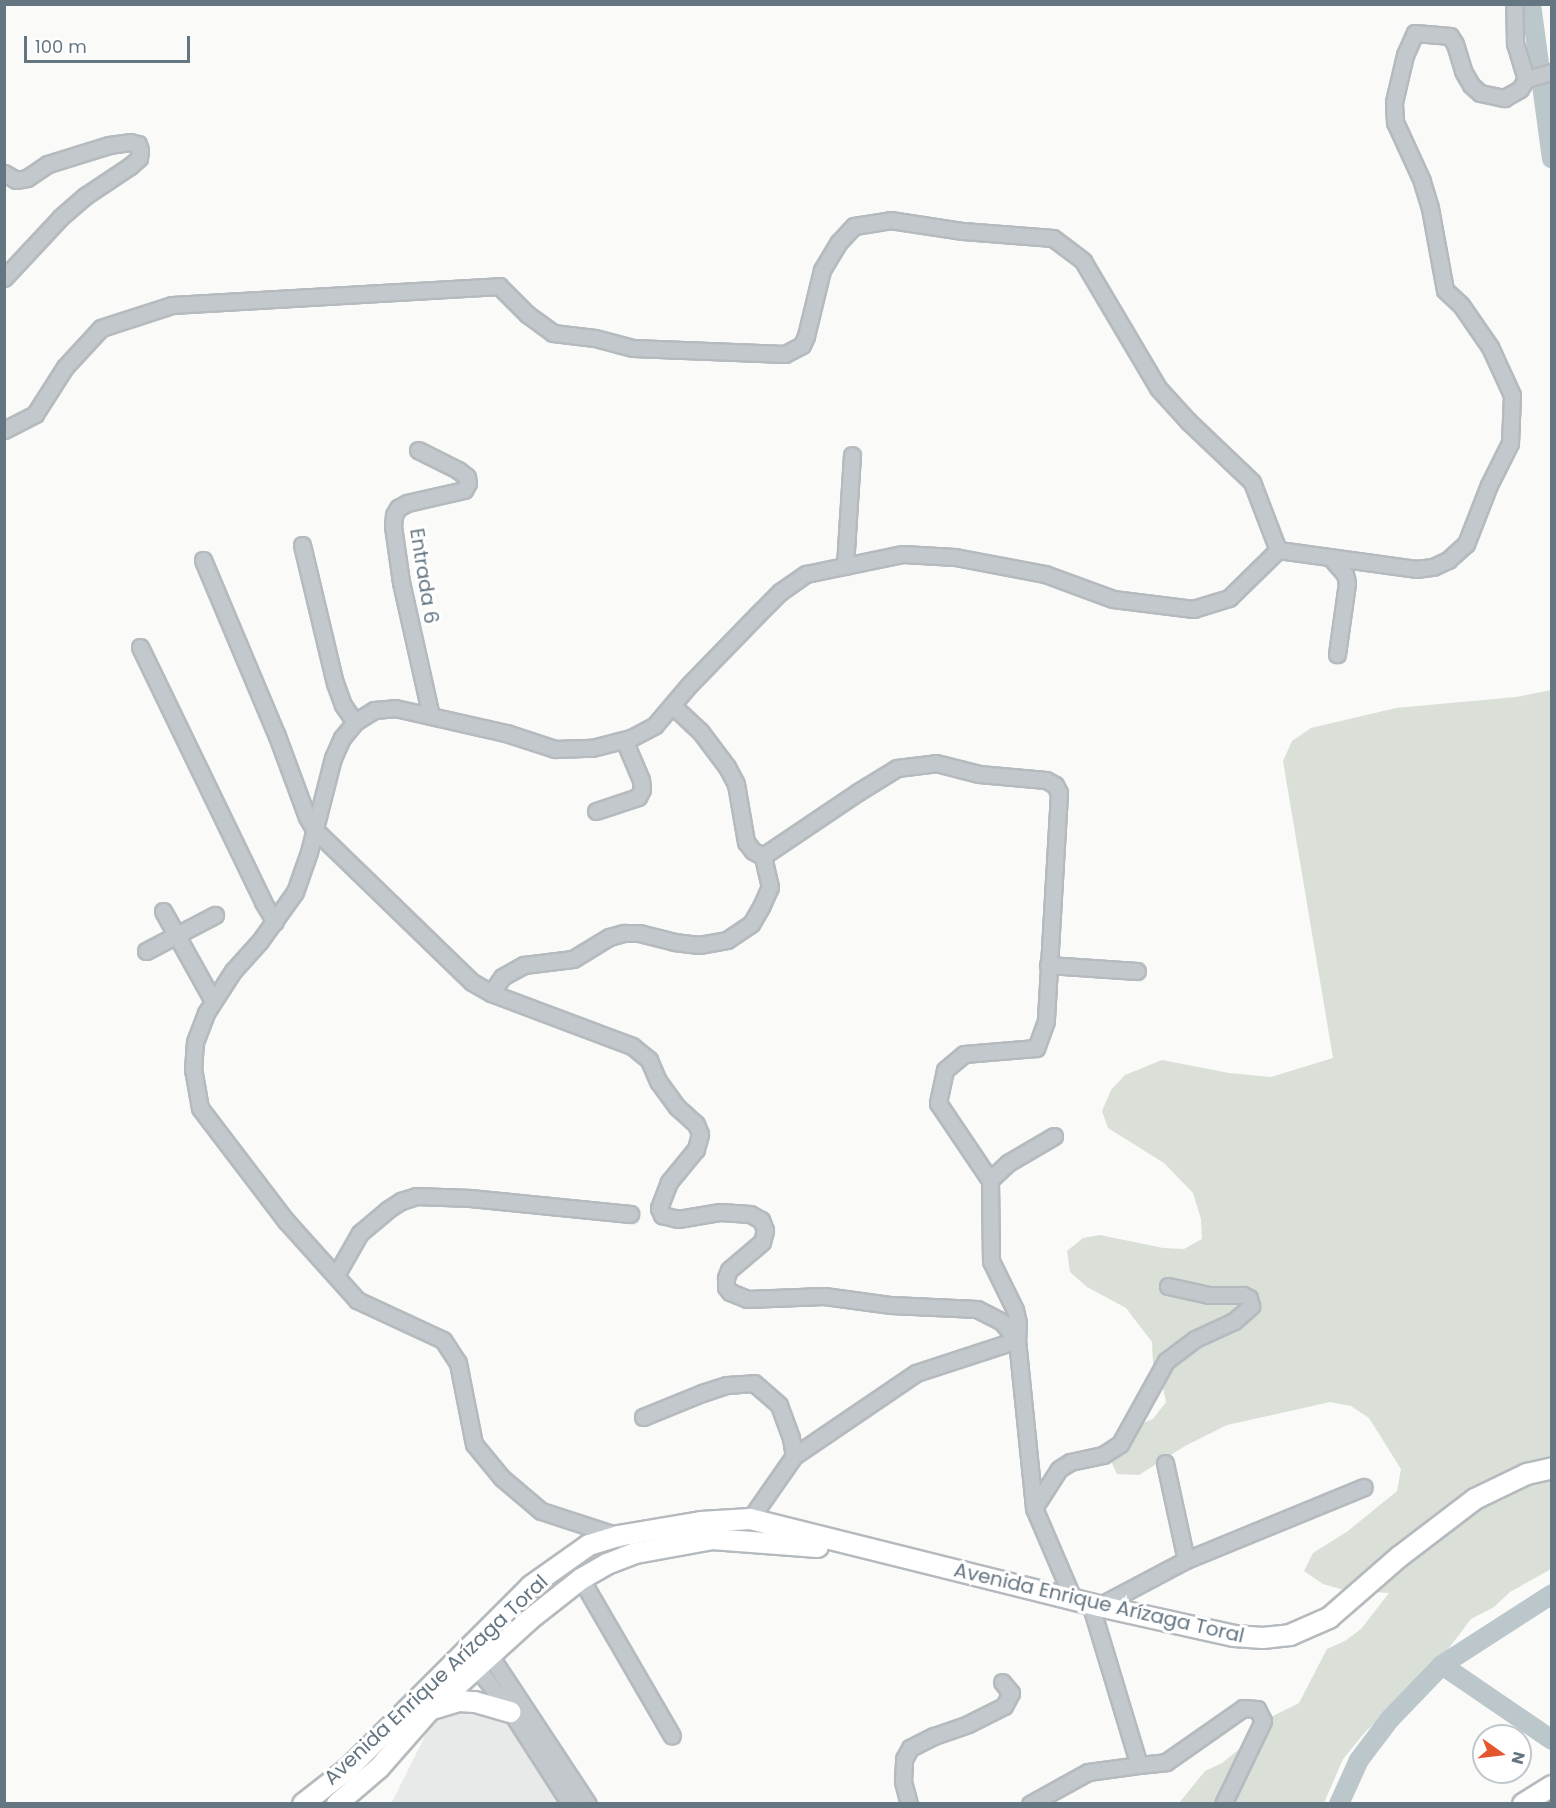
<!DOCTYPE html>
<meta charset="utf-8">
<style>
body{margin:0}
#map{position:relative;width:1556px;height:1808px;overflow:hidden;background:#fafaf8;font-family:Poppins,sans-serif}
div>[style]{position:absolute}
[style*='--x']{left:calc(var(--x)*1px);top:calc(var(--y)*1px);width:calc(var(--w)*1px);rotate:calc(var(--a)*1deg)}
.built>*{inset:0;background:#e8e9e9}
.green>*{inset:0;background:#dadfd7}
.river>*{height:20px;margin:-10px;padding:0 10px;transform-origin:10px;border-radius:10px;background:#bbc7cb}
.roads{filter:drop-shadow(2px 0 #b5babe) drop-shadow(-2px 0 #b5babe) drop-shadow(0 2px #b5babe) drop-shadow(0 -2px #b5babe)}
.minor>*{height:15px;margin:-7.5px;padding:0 7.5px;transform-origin:7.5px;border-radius:7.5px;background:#c3c8cc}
.major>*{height:20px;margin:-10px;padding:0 10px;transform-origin:10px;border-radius:10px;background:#fff}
span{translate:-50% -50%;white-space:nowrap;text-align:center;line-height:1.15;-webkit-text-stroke:6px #fff;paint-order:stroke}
.street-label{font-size:20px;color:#657683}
.frame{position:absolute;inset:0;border:6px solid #657683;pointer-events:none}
.north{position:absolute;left:1472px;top:1724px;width:60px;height:60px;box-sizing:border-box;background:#fff;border:2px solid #c1c8cd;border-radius:50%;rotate:104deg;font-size:16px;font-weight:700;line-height:24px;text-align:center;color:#657683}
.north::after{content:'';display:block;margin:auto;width:21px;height:27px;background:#e4572e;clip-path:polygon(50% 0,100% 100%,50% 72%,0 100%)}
.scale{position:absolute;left:24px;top:36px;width:166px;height:27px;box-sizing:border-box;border:3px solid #657683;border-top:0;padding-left:8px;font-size:18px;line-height:21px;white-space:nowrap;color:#657683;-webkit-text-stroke:4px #fff;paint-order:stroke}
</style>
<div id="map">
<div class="built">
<i style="clip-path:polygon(457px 1712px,494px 1718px,515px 1727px,569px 1804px,391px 1804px,432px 1722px)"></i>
</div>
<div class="green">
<i style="clip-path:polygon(1551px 690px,1551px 1569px,1510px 1592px,1494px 1607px,1471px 1619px,1427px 1677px,1366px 1731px,1343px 1759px,1324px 1803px,1179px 1803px,1205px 1771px,1222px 1763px,1258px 1734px,1263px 1721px,1299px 1703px,1327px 1649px,1345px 1641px,1361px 1629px,1389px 1593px,1344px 1590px,1323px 1584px,1304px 1571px,1313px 1553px,1348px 1531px,1397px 1491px,1401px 1469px,1369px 1418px,1351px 1406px,1330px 1402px,1227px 1425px,1185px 1446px,1139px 1475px,1117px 1474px,1108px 1455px,1115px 1434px,1153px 1419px,1166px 1402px,1162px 1383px,1153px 1364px,1152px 1342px,1126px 1308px,1087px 1287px,1070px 1272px,1067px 1251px,1083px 1238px,1100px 1235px,1163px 1248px,1184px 1249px,1202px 1239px,1201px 1219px,1193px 1193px,1164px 1163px,1108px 1128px,1102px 1111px,1111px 1090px,1125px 1075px,1162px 1060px,1229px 1073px,1271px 1077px,1333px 1058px,1283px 761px,1292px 741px,1311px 728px,1396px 708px,1516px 697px)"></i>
</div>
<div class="river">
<i style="--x:1531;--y:4;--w:156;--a:82.3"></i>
<i style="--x:1442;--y:1665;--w:133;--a:34.3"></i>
<i style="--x:1339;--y:1804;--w:48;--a:-65.6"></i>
<i style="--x:1359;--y:1760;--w:51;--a:-52.9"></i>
<i style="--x:1390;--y:1719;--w:75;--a:-46.1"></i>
<i style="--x:1442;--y:1665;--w:131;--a:-32.8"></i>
</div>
<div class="roads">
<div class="minor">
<i style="--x:1526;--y:79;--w:27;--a:-15"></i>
<i style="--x:4;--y:173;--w:14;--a:30"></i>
<i style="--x:16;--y:180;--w:11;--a:-10"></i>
<i style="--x:27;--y:178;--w:25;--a:-34"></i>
<i style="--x:48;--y:164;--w:64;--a:-17.3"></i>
<i style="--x:109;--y:145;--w:21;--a:-8"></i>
<i style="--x:130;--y:142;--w:8;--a:14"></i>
<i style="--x:138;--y:144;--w:6;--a:72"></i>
<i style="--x:140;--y:150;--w:8;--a:97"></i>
<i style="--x:139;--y:158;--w:12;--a:138"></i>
<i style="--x:130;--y:166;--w:54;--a:146.3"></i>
<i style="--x:85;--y:196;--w:33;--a:139"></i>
<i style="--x:60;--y:218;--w:82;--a:133"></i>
<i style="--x:4;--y:430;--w:35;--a:-27"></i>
<i style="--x:35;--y:414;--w:56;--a:-57.4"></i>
<i style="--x:65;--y:367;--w:53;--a:-47.3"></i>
<i style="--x:101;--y:328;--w:75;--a:-17.9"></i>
<i style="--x:172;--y:305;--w:328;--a:-3.3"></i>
<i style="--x:499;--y:286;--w:40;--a:45"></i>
<i style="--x:527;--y:314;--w:32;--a:36"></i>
<i style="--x:553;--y:333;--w:42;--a:6.8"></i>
<i style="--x:595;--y:338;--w:39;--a:15"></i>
<i style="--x:633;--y:348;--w:152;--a:2.3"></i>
<i style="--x:785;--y:354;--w:19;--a:-28"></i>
<i style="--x:802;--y:345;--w:10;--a:-66"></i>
<i style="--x:806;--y:336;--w:68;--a:-76.4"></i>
<i style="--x:822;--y:270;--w:33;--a:-59"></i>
<i style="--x:839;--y:242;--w:22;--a:-47"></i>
<i style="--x:854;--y:226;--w:36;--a:-9"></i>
<i style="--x:890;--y:220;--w:74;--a:8.6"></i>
<i style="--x:963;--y:231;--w:90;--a:4.4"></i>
<i style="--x:1053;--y:238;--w:38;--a:37"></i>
<i style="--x:1083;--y:261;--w:147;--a:59.4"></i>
<i style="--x:1158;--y:388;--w:45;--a:47.7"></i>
<i style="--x:1188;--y:421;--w:88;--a:43.6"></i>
<i style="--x:1252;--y:482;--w:73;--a:69.1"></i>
<i style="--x:418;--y:450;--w:45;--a:26.6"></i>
<i style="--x:458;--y:470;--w:11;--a:38"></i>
<i style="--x:467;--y:477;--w:6;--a:81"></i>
<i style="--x:468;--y:483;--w:8;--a:120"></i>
<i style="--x:464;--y:490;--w:58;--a:167.2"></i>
<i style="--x:407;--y:503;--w:10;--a:151"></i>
<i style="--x:398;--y:508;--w:8;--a:120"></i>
<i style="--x:394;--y:515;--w:11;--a:95"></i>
<i style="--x:393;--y:526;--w:57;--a:81.9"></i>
<i style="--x:401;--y:582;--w:137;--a:77.4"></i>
<i style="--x:302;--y:545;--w:142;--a:76.6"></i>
<i style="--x:335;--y:683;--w:23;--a:70"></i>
<i style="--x:343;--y:705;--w:21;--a:55"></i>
<i style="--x:1331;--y:558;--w:21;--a:49"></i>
<i style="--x:1345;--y:574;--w:9;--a:77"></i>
<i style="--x:1347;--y:583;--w:72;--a:98"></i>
<i style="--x:203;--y:560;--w:191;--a:67.2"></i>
<i style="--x:277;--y:736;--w:86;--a:69.7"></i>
<i style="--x:307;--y:817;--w:14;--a:60"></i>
<i style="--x:314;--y:829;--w:220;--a:44.1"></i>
<i style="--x:472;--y:982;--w:22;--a:30"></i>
<i style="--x:491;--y:993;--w:151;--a:20.6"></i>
<i style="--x:632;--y:1046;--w:22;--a:39"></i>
<i style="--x:649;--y:1060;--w:23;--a:67"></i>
<i style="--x:658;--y:1081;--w:32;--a:54"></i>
<i style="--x:677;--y:1107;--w:25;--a:42"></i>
<i style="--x:696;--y:1124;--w:11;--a:68"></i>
<i style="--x:700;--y:1134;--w:16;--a:105"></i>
<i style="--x:696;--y:1149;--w:43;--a:129.3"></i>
<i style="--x:669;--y:1182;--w:28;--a:111"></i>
<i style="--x:659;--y:1208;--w:8;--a:67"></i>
<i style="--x:662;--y:1215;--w:16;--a:14"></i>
<i style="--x:678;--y:1219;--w:43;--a:-9.5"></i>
<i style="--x:720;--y:1212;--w:30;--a:4"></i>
<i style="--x:750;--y:1214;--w:13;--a:29"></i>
<i style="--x:761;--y:1220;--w:11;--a:68"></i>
<i style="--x:765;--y:1230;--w:12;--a:104"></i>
<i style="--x:762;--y:1242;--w:43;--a:139.7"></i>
<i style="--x:729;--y:1270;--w:9;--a:111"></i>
<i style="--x:726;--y:1278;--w:9;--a:90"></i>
<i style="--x:726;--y:1287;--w:6;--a:51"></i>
<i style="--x:730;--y:1292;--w:18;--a:22"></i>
<i style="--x:747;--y:1299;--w:77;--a:-2.2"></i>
<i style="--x:824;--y:1296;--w:68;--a:7.7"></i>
<i style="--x:891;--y:1305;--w:86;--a:2.7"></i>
<i style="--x:977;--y:1309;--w:27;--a:27"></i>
<i style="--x:1001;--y:1321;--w:25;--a:50"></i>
<i style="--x:1017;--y:1340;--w:106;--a:161.9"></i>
<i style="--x:916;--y:1373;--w:148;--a:145.8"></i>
<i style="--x:794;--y:1456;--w:77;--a:124.9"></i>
<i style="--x:845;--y:566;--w:111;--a:-86.4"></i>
<i style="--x:140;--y:647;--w:283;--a:64.2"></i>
<i style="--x:263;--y:902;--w:23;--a:59"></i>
<i style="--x:673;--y:706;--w:37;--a:43"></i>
<i style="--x:700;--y:731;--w:45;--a:53.1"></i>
<i style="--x:727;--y:767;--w:19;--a:62"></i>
<i style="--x:736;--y:784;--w:59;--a:80.2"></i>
<i style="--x:746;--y:842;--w:11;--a:52"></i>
<i style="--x:753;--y:851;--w:11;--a:27"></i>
<i style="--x:596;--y:811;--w:44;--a:-18.4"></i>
<i style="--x:638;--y:797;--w:9;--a:-63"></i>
<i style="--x:642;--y:789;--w:9;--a:-96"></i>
<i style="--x:641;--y:780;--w:43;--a:-113"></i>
<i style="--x:163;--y:911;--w:101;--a:60.9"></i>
<i style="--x:146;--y:951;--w:78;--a:-27.6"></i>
<i style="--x:1048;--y:965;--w:89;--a:3.9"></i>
<i style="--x:491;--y:993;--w:19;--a:-55"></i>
<i style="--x:502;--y:977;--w:25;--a:-29"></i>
<i style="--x:524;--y:965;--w:49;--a:-7"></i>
<i style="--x:573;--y:959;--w:42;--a:-31.4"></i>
<i style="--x:609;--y:937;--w:16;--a:-15"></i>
<i style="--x:624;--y:933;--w:15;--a:0"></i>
<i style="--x:639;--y:933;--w:36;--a:14"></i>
<i style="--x:674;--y:942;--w:25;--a:7"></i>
<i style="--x:699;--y:945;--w:28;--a:-10"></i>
<i style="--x:727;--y:940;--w:29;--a:-34"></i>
<i style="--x:751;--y:924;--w:20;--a:-60"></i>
<i style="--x:761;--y:907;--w:22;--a:-66"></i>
<i style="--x:770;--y:887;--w:32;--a:-103"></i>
<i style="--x:763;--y:856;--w:115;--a:-34"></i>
<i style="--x:858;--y:792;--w:46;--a:-31.6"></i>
<i style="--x:897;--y:768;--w:39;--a:-7"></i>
<i style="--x:936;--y:763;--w:44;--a:14.3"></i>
<i style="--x:979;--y:774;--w:67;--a:5.1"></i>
<i style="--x:1046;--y:780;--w:10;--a:29"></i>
<i style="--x:1055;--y:785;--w:9;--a:63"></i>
<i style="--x:1059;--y:793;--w:228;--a:93.3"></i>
<i style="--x:1046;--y:1021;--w:29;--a:110"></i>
<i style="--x:1036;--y:1048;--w:72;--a:175.2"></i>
<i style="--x:964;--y:1054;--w:25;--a:140"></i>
<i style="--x:945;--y:1070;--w:34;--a:102"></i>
<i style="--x:938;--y:1103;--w:93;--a:56"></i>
<i style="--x:1054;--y:1136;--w:53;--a:149.6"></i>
<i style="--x:1008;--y:1163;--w:25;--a:137"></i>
<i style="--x:990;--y:1180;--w:81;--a:89.3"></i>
<i style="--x:991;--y:1261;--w:55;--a:63.9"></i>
<i style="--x:1015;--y:1310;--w:13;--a:77"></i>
<i style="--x:1018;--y:1323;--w:17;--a:93"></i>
<i style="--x:1017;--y:1340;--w:169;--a:84.2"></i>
<i style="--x:1034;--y:1508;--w:99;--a:66.8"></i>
<i style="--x:336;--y:1275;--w:48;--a:-60.3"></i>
<i style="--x:360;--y:1233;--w:35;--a:-40"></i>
<i style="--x:387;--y:1210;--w:17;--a:-33"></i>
<i style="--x:401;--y:1201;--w:16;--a:-18"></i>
<i style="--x:416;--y:1196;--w:54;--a:2.1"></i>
<i style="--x:470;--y:1198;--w:161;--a:5.7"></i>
<i style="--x:643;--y:1417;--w:64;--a:-22.1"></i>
<i style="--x:702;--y:1393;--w:26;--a:-18"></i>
<i style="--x:727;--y:1385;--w:27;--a:-4"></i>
<i style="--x:754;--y:1383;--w:33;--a:41"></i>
<i style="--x:779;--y:1405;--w:35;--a:70"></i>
<i style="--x:791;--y:1438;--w:18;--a:81"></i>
<i style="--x:1165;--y:1463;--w:99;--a:77.8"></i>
<i style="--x:1034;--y:1508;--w:46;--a:-57.3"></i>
<i style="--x:1059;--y:1469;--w:13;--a:-32"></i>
<i style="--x:1070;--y:1462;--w:34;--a:-12"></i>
<i style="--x:1103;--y:1455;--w:20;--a:-33"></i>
<i style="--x:1120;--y:1444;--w:95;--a:-61"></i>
<i style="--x:1166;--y:1361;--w:36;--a:-37"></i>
<i style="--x:1195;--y:1339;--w:43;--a:-24.8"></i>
<i style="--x:1234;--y:1321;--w:23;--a:-41"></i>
<i style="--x:1251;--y:1306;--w:8;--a:-104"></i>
<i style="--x:1249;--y:1298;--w:7;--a:-153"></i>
<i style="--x:1243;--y:1295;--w:34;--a:180"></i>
<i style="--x:1209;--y:1295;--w:42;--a:-167.6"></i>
<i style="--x:636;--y:1553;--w:25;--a:-137"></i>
<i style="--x:618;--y:1536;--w:81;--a:-162"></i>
<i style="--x:541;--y:1511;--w:51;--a:-139.8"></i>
<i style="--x:502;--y:1478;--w:44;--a:-129.5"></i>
<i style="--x:474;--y:1444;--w:83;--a:-101.2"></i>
<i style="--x:458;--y:1363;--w:27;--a:-123"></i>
<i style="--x:443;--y:1340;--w:95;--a:-155.1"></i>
<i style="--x:357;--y:1300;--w:106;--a:-131.9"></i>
<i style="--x:286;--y:1221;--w:142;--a:-127.3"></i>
<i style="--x:200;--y:1108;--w:39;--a:-100"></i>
<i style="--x:193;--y:1070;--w:28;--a:-86"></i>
<i style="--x:195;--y:1042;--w:31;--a:-69"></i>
<i style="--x:206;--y:1013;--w:50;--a:-57.3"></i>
<i style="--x:233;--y:971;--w:40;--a:-48"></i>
<i style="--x:260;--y:941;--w:60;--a:-54.5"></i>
<i style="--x:295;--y:892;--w:42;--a:-70.7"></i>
<i style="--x:309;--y:852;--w:97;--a:-75.7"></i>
<i style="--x:333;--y:758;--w:22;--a:-66"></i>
<i style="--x:342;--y:738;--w:21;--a:-51"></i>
<i style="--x:355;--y:722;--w:22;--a:-32"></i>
<i style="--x:374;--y:710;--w:21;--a:-5"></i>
<i style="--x:395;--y:708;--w:114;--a:12.7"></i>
<i style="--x:506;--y:733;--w:52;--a:18.1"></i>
<i style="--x:555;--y:749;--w:37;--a:-2"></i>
<i style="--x:592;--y:748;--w:40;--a:-14.4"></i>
<i style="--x:631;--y:738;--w:27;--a:-28"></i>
<i style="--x:655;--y:725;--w:52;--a:-49.6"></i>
<i style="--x:689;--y:685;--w:98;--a:-45.8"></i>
<i style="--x:757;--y:615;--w:33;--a:-45"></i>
<i style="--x:780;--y:592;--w:32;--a:-35"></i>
<i style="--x:806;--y:574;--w:99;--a:-11.7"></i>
<i style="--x:903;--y:554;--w:52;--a:3.3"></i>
<i style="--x:955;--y:557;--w:92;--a:10.7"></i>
<i style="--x:1045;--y:574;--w:72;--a:20.2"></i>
<i style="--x:1113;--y:599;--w:81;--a:7.1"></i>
<i style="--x:1193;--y:609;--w:38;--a:-17"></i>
<i style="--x:1229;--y:598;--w:69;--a:-44.4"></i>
<i style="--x:1278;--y:550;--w:139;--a:7.8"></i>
<i style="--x:1416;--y:569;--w:17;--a:-7"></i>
<i style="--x:1433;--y:567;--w:17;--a:-25"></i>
<i style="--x:1448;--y:560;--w:24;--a:-42"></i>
<i style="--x:1466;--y:544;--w:63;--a:-68.7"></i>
<i style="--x:1489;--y:485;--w:47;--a:-63.4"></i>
<i style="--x:1510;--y:443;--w:48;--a:-87.6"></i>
<i style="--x:1512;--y:395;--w:53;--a:-114.6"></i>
<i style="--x:1490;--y:347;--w:51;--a:-124.6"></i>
<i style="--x:1461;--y:305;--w:22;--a:-137"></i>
<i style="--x:1445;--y:290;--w:83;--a:-100.4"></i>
<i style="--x:1430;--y:208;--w:28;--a:-107"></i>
<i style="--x:1422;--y:181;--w:65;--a:-114.6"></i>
<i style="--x:1395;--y:122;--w:20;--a:-93"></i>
<i style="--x:1394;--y:102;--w:48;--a:-76.8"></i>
<i style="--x:1405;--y:55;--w:24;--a:-66"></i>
<i style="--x:1415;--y:33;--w:35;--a:5"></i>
<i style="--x:1450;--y:36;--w:9;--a:58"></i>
<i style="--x:1455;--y:44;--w:28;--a:73"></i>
<i style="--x:1463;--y:71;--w:16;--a:60"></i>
<i style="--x:1471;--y:85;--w:12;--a:42"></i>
<i style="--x:1480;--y:93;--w:25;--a:12"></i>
<i style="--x:1504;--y:98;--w:18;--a:-29"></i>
<i style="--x:1520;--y:89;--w:12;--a:-59"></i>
<i style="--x:1526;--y:79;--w:38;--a:-107"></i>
<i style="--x:1515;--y:43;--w:39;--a:-91"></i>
<i style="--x:581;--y:1579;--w:181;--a:59.9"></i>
<i style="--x:1090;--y:1603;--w:169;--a:73.2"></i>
<i style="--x:1139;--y:1765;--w:27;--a:-6"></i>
<i style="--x:1166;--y:1762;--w:94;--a:-35"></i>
<i style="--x:1243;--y:1708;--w:14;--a:4"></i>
<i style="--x:1257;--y:1709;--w:13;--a:63"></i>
<i style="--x:1263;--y:1721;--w:92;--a:115.7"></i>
<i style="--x:1099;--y:1606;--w:98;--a:-27.9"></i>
<i style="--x:1186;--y:1560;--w:192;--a:-22.3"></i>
<i style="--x:485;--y:1648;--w:187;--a:56.6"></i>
<i style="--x:471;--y:1660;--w:66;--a:52.4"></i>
<i style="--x:511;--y:1712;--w:109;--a:57.3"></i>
<i style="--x:909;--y:1804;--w:24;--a:-105"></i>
<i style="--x:903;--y:1781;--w:22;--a:-87"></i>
<i style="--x:904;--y:1759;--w:13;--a:-61"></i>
<i style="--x:910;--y:1748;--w:27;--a:-27"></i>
<i style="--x:934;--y:1736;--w:36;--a:-19"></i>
<i style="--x:968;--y:1724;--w:40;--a:-26.6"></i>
<i style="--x:1004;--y:1706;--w:15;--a:-62"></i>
<i style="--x:1011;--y:1693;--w:14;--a:-129"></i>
<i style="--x:1030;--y:1804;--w:66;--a:-28.9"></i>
<i style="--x:1088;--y:1772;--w:51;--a:-7.8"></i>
</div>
<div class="major">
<i style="--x:436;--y:1708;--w:24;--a:-17"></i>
<i style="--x:459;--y:1701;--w:16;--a:4"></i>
<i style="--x:475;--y:1702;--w:37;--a:16"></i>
<i style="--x:303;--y:1804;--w:58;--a:-38"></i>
<i style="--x:349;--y:1768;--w:257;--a:-45"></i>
<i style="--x:531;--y:1586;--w:71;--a:-35.3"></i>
<i style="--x:589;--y:1545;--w:30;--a:-17"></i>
<i style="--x:618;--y:1536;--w:84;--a:-9.6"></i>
<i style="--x:701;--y:1522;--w:49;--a:-3.5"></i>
<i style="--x:750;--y:1519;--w:360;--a:14"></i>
<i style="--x:1099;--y:1606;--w:138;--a:12.5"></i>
<i style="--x:1234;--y:1636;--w:29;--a:4"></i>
<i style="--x:1263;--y:1638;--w:27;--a:-6"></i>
<i style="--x:1290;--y:1635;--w:43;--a:-23.6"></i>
<i style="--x:1329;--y:1618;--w:93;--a:-41.1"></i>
<i style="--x:1399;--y:1557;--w:96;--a:-37.3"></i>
<i style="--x:1475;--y:1499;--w:58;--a:-25.7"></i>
<i style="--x:1527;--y:1474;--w:26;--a:-13"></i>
<i style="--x:337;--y:1804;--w:55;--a:-40.6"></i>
<i style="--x:379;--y:1768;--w:74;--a:-48.8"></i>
<i style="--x:428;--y:1712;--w:137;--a:-42.3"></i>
<i style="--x:529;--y:1620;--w:66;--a:-38.3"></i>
<i style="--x:581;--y:1579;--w:30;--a:-30"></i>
<i style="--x:607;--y:1564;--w:31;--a:-21"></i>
<i style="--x:636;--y:1553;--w:77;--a:-10.4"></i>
<i style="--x:712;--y:1539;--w:106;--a:4.3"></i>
<i style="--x:1523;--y:1804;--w:34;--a:-32"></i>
</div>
</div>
<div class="street-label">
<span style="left:424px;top:576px;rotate:81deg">Entrada 6</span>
<span style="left:1099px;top:1603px;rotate:13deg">Avenida Enrique Arízaga Toral</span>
<span style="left:436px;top:1680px;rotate:-43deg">Avenida Enrique Arízaga Toral</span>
</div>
<div class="frame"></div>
<div class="north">N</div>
<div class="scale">100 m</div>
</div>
